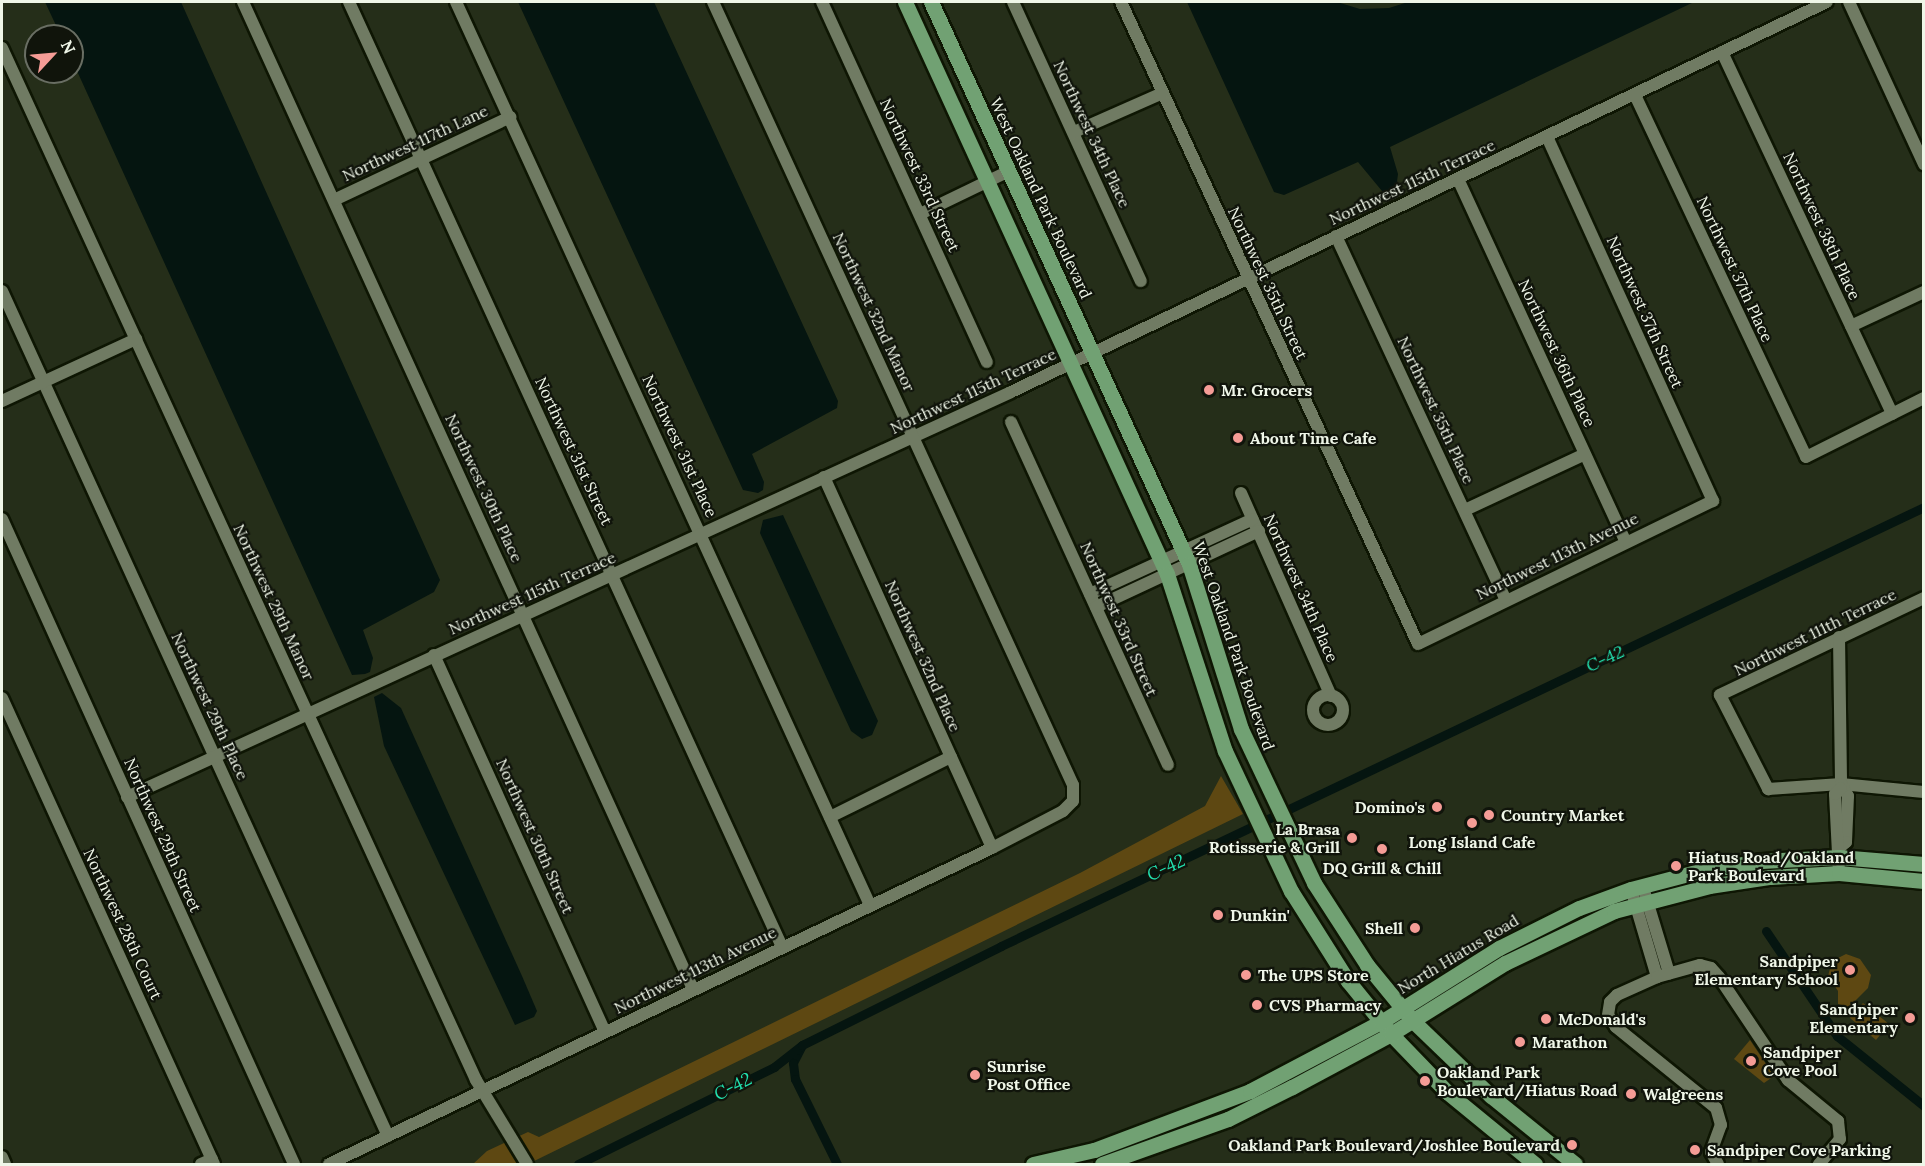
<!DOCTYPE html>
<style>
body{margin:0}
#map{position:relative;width:1925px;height:1166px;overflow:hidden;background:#252e19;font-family:Lora,serif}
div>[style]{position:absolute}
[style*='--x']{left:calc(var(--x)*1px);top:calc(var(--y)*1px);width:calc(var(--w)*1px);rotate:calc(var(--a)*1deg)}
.green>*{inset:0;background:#5e4812}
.water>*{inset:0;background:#051510}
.canal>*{height:9px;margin:-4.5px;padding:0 4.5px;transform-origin:4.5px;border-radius:4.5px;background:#051510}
.roads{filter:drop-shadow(2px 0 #0e1603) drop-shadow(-2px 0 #0e1603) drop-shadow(0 2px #0e1603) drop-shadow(0 -2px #0e1603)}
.minor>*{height:12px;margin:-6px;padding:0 6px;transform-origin:6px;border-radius:6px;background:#707b63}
.minor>.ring{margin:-6px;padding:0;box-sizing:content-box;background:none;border:12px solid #707b63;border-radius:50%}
.major>*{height:15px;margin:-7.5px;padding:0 7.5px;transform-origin:7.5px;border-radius:7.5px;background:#71a173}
.dots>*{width:16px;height:16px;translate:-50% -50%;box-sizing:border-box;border:3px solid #10140b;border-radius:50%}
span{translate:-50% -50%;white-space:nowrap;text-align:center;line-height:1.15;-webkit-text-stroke:4.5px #10140b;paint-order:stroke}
.street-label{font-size:16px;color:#eff6e8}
.poi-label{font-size:16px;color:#eff6e8;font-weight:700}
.left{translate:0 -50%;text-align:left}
.right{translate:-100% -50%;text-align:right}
.water-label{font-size:18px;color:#22e2b0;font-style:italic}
.frame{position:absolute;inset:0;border:3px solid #eff6e8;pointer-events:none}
.north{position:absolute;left:24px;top:24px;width:60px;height:60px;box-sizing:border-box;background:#10140b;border:2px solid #696e63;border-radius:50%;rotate:64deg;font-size:16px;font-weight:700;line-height:24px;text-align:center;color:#eff6e8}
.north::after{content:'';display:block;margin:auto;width:21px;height:27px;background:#f59c96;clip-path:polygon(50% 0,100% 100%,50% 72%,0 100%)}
</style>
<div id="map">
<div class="green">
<i style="clip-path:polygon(1221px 776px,1243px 814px,528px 1164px,473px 1164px,487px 1151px,528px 1132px,539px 1137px,1080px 873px,1205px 806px)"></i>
<i style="clip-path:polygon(1846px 954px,1860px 959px,1871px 975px,1868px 988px,1849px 1007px,1838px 1004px,1838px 991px,1828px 976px,1832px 961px)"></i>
<i style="clip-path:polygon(1863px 1003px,1889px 1024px,1876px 1040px,1850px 1018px)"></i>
<i style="clip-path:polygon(1750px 1040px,1774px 1076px,1764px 1083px,1734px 1059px)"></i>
</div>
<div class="water">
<i style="clip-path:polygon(45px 2px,181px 2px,440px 580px,434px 592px,363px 630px,373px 658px,370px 672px,365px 674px,352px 675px,72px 60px,72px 36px,61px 36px)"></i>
<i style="clip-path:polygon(518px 2px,654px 2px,838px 401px,837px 408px,752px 454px,764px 482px,763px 490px,758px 493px,743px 490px)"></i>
<i style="clip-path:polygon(1187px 2px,1337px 2px,1360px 9px,1389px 8px,1408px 2px,1694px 2px,1390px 147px,1398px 174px,1396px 189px,1390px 192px,1382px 191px,1358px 162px,1284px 195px,1274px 192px)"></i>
<i style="clip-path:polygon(783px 515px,878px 721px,872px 735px,862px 739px,851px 731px,760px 533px,763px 520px)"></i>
<i style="clip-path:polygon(382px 693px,401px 708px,522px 976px,537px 1011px,534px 1017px,515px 1025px,384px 746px,374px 697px)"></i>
</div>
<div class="canal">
<i style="--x:1766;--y:931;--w:127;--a:55.9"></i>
<i style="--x:1837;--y:1036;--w:112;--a:38.8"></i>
<i style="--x:801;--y:1047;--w:18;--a:117"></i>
<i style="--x:793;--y:1063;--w:16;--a:83"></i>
<i style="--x:795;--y:1079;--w:95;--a:63.7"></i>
<i style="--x:578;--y:1164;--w:219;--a:-26.3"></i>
<i style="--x:774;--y:1067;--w:36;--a:-38"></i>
<i style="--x:802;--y:1045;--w:222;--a:-26.4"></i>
<i style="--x:1001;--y:946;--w:1022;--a:-25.44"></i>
</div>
<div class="roads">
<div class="minor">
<i style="--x:243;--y:2;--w:1085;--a:65.49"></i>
<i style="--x:349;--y:2;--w:1039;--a:65.38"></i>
<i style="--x:456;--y:2;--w:993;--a:65.37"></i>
<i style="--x:822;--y:2;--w:396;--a:65.4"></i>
<i style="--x:1013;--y:2;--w:307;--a:65.4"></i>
<i style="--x:1121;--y:2;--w:707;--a:65.17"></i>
<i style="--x:1418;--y:644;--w:328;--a:-25.9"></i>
<i style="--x:1713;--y:501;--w:400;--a:-114.5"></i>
<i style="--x:1849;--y:2;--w:179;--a:65.2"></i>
<i style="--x:2;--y:48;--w:1136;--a:65.33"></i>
<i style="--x:476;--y:1080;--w:98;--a:58.7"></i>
<i style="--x:1722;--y:52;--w:400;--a:64.8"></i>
<i style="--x:1635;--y:95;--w:400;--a:64.7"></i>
<i style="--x:1806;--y:457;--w:132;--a:-26.6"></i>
<i style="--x:1074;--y:132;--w:97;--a:-23.7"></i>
<i style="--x:1458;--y:179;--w:398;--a:65.2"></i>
<i style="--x:334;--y:200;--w:195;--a:-25.2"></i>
<i style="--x:920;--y:214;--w:99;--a:-25.8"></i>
<i style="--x:1336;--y:236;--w:400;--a:65"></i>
<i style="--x:2;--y:291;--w:929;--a:65.45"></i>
<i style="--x:1851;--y:326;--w:81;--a:-25"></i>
<i style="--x:2;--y:401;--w:148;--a:-24.8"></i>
<i style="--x:1011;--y:422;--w:377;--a:65.4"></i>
<i style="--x:824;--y:477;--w:407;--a:65.6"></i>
<i style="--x:1241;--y:493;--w:222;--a:66.1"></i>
<i style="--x:1465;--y:510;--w:132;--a:-25"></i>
<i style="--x:2;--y:519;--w:708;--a:65.64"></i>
<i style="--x:1090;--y:594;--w:179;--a:-24.7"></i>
<i style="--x:1924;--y:598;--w:226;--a:154.6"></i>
<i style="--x:1720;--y:695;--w:106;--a:62.9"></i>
<i style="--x:1768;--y:789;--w:73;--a:-3.9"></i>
<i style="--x:1841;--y:784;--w:83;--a:5.5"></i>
<i style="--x:1096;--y:607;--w:180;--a:-25"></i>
<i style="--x:1839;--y:637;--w:147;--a:89.2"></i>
<i style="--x:1841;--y:784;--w:14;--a:60"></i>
<i style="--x:1848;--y:796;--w:46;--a:92.5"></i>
<i style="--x:1846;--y:842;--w:9;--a:139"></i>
<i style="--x:434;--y:655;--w:414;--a:65.6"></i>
<i class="ring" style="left:1313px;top:695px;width:18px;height:18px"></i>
<i style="--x:2;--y:698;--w:512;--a:65.54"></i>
<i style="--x:127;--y:797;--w:972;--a:-24.61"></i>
<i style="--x:1011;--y:392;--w:904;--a:-25.55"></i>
<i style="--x:830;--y:817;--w:135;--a:-26.4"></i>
<i style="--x:1839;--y:873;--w:79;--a:-92.9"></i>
<i style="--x:1835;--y:794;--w:8;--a:-45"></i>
<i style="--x:1631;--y:889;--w:92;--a:73.5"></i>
<i style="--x:1645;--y:894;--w:83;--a:73.1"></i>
<i style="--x:2;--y:1157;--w:8;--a:67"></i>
<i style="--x:201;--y:1164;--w:12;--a:-24"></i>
<i style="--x:329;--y:1164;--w:734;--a:-25.48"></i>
<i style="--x:992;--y:848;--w:80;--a:-27.5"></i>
<i style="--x:1063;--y:811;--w:14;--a:-45"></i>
<i style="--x:1073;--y:801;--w:16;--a:-90"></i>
<i style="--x:1073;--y:785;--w:862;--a:-114.69"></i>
<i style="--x:1718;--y:1164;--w:14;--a:-120"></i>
<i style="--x:1711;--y:1152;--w:29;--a:-70"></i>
<i style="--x:1721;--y:1125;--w:18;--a:-106"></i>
<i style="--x:1716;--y:1108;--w:129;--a:-141"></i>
<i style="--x:1616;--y:1027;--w:14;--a:-124"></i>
<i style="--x:1608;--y:1015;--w:13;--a:-81"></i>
<i style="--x:1610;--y:1002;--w:10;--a:-45"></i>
<i style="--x:1617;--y:995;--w:44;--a:-24.2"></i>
<i style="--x:1657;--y:977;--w:45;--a:-15.6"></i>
<i style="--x:1700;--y:965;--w:11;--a:15"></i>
<i style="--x:1711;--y:968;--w:12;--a:48"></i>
<i style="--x:1719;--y:977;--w:124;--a:56.2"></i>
<i style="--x:1788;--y:1080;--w:65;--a:39.4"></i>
<i style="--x:1838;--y:1121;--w:18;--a:84"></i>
<i style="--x:1840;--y:1139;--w:33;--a:130"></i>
</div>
<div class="major">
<i style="--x:905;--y:2;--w:629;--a:65.39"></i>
<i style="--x:1167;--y:574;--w:186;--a:71.9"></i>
<i style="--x:1225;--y:751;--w:155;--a:64.8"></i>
<i style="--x:1291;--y:891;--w:107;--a:57.7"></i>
<i style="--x:1348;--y:981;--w:68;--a:50.9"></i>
<i style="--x:1391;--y:1034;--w:81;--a:46"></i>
<i style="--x:1447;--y:1092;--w:114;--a:39.3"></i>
<i style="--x:931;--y:2;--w:618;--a:65.34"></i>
<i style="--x:1189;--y:564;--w:173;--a:72.5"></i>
<i style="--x:1241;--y:729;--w:170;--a:64.6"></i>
<i style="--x:1314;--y:883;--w:98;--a:57.1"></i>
<i style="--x:1367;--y:965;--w:72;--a:50.6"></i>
<i style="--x:1413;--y:1021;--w:108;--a:43.9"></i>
<i style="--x:1491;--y:1096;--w:108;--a:39"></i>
<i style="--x:1033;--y:1164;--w:63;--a:-12.9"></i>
<i style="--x:1094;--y:1150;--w:167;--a:-20.7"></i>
<i style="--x:1250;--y:1091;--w:148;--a:-27.8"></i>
<i style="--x:1381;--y:1022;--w:139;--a:-32.1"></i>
<i style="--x:1499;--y:948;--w:89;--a:-26.6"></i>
<i style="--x:1579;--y:908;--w:55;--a:-20.1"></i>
<i style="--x:1631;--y:889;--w:71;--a:-14.6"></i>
<i style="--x:1700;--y:871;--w:62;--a:-9.3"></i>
<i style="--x:1761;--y:861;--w:78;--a:-2.9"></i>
<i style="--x:1839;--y:857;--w:85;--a:4.7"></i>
<i style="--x:1102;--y:1164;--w:134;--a:-19.7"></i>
<i style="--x:1228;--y:1119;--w:72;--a:-26.6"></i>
<i style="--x:1292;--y:1087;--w:112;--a:-28.2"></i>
<i style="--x:1391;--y:1034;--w:134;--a:-31.9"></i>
<i style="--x:1505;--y:963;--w:121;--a:-25.5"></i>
<i style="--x:1614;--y:911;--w:98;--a:-14.7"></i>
<i style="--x:1709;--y:886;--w:62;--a:-8.4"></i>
<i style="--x:1770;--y:877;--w:69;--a:-3.3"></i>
<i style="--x:1839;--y:873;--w:85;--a:5.4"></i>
</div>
</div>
<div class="dots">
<i style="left:1209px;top:390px;background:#f59c96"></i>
<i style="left:1238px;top:438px;background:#f59c96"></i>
<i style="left:1437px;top:807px;background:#f59c96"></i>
<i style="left:1489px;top:815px;background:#f59c96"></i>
<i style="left:1472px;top:823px;background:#f59c96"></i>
<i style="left:1352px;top:838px;background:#f59c96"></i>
<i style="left:1382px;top:849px;background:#f59c96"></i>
<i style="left:1676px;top:866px;background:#f59c96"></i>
<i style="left:1218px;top:915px;background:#f59c96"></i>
<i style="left:1415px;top:928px;background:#f59c96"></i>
<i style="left:1850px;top:970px;background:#f59c96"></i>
<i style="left:1246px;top:975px;background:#f59c96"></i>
<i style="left:1257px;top:1005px;background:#f59c96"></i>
<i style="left:1910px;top:1018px;background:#f59c96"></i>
<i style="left:1546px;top:1019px;background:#f59c96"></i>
<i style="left:1520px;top:1042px;background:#f59c96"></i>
<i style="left:1751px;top:1061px;background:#f59c96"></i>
<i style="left:975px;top:1075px;background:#f59c96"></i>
<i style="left:1425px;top:1081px;background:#f59c96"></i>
<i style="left:1631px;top:1094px;background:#f59c96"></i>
<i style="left:1572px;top:1145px;background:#f59c96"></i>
<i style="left:1695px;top:1150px;background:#f59c96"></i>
</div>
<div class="street-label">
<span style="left:1092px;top:134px;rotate:65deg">Northwest 34th Place</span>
<span style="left:415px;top:143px;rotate:-25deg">Northwest 117th Lane</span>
<span style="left:920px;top:175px;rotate:65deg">Northwest 33rd Street</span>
<span style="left:1412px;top:182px;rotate:-25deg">Northwest 115th Terrace</span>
<span style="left:1041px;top:198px;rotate:65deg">West Oakland Park Boulevard</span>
<span style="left:1822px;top:226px;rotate:65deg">Northwest 38th Place</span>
<span style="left:1735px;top:269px;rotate:65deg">Northwest 37th Place</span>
<span style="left:1268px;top:283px;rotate:65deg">Northwest 35th Street</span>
<span style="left:874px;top:312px;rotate:65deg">Northwest 32nd Manor</span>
<span style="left:1645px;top:312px;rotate:66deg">Northwest 37th Street</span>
<span style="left:1557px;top:353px;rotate:65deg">Northwest 36th Place</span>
<span style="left:973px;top:391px;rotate:-25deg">Northwest 115th Terrace</span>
<span style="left:1436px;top:410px;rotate:65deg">Northwest 35th Place</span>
<span style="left:680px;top:446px;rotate:65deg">Northwest 31st Place</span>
<span style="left:574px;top:451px;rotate:65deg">Northwest 31st Street</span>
<span style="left:484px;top:488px;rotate:65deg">Northwest 30th Place</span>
<span style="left:1557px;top:556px;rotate:-26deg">Northwest 113th Avenue</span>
<span style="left:1301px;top:588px;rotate:66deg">Northwest 34th Place</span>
<span style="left:532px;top:593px;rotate:-24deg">Northwest 115th Terrace</span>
<span style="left:274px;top:602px;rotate:65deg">Northwest 29th Manor</span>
<span style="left:1119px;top:619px;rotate:66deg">Northwest 33rd Street</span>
<span style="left:1815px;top:632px;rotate:-26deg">Northwest 111th Terrace</span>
<span style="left:1234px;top:646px;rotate:71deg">West Oakland Park Boulevard</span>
<span style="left:923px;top:656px;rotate:66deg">Northwest 32nd Place</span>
<span style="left:210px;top:706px;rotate:65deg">Northwest 29th Place</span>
<span style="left:163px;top:835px;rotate:66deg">Northwest 29th Street</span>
<span style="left:535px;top:836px;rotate:66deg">Northwest 30th Street</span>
<span style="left:123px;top:924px;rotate:65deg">Northwest 28th Court</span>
<span style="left:1458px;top:954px;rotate:-31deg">North Hiatus Road</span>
<span style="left:695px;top:970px;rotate:-26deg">Northwest 113th Avenue</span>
</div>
<div class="poi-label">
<span class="left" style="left:1221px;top:390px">Mr. Grocers</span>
<span class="left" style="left:1250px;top:438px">About Time Cafe</span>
<span class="right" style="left:1425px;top:807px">Domino's</span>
<span class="left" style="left:1501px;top:815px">Country Market</span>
<span class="right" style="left:1340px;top:838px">La Brasa<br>Rotisserie &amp; Grill</span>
<span style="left:1472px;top:842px">Long Island Cafe</span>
<span class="left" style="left:1688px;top:866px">Hiatus Road/Oakland<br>Park Boulevard</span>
<span style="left:1382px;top:868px">DQ Grill &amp; Chill</span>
<span class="left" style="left:1230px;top:915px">Dunkin'</span>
<span class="right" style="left:1403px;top:928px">Shell</span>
<span class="right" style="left:1838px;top:970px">Sandpiper<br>Elementary School</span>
<span class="left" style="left:1258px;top:975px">The UPS Store</span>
<span class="left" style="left:1269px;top:1005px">CVS Pharmacy</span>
<span class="right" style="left:1898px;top:1018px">Sandpiper<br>Elementary</span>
<span class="left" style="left:1558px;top:1019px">McDonald's</span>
<span class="left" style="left:1532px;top:1042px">Marathon</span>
<span class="left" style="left:1763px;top:1061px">Sandpiper<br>Cove Pool</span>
<span class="left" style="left:987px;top:1075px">Sunrise<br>Post Office</span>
<span class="left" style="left:1437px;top:1081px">Oakland Park<br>Boulevard/Hiatus Road</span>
<span class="left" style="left:1643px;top:1094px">Walgreens</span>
<span class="right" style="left:1560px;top:1145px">Oakland Park Boulevard/Joshlee Boulevard</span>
<span class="left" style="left:1707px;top:1150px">Sandpiper Cove Parking</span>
</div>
<div class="water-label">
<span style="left:1605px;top:659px;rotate:-25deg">C-42</span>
<span style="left:1166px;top:868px;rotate:-25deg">C-42</span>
<span style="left:733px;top:1087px;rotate:-27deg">C-42</span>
</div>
<div class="frame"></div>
<div class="north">N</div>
</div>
